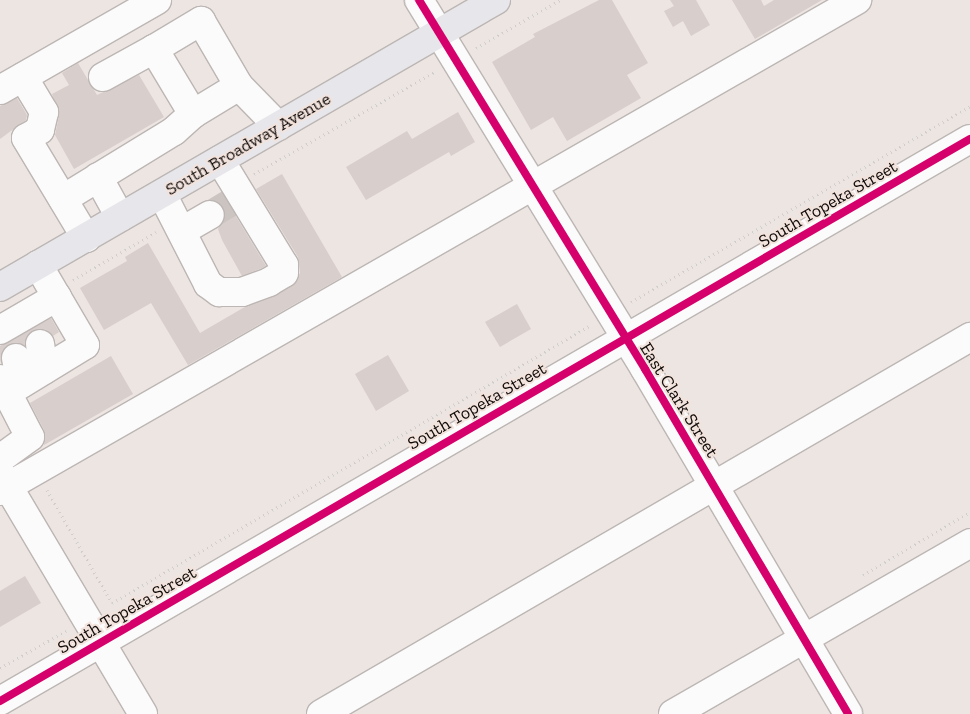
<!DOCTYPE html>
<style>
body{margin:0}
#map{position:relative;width:970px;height:714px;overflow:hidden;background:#ede5e2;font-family:"Zilla Slab",serif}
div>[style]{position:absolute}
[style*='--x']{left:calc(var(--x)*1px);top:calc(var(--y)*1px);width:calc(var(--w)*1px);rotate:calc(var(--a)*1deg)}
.building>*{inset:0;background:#d8cecb}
.minor-tunnel>*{height:28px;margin-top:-14px;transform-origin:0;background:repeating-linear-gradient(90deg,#ccc4c1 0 28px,transparent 0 42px)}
.path>*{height:3px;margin-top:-1.5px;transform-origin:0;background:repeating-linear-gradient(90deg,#d0cecd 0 1px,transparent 0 5px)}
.roads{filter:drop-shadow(1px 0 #bcb6b4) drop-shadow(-1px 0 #bcb6b4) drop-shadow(0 1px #bcb6b4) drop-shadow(0 -1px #bcb6b4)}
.minor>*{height:28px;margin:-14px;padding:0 14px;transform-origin:14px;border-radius:14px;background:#fcfbfb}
.major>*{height:28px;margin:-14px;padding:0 14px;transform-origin:14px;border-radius:14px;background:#e7e6ea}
.cycleway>*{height:8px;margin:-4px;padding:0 4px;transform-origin:4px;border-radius:4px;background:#d6006c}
span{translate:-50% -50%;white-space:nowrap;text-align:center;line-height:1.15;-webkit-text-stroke:4px #f2e3dd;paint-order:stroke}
.street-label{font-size:18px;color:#100b09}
</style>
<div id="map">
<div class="building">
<i style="clip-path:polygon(599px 0,612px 0,648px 63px,627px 75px,641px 98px,567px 141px,553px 117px,531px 130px,492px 62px,535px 37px,533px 34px)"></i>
<i style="clip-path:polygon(670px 0,696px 0,710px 25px,691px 36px,683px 21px,673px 27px,664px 11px,674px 6px)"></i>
<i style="clip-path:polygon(732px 0,761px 0,764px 6px,774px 0,822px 0,755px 39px)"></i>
<i style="clip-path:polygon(78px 63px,97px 95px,139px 75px,164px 117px,74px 169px,55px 135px,59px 115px,52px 94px,69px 85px,62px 73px)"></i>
<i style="clip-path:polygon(17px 98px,27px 115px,26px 120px,0 139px,0 106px)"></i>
<i style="clip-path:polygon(458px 112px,475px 142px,451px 156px,449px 152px,366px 200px,346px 167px,407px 131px,412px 139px)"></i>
<i style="clip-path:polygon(282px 174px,342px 277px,188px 365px,151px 303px,104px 330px,80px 288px,127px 261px,125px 257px,148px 243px,200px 333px,243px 308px,292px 286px,300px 273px,298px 257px,256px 189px)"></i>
<i style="clip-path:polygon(223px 195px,266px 266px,262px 268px,242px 276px,222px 240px,218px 229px,226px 215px,223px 207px,214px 200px)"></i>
<i style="clip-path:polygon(517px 304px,531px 329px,500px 347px,485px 322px)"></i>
<i style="clip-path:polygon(51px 318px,59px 332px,53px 336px,45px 329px,31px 332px,25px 346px,14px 343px,5px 347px,0 363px,0 346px)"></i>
<i style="clip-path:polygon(388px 355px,409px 391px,376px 411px,355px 374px)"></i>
<i style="clip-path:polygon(111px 356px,133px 394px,44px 445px,44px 430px,30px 403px)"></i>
<i style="clip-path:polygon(25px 576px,41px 603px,0 627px,0 591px)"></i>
</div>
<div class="minor-tunnel">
<i style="--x:210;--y:215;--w:27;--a:-31"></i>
</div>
<div class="path">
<i style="--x:476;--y:48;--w:97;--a:-29.7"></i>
<i style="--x:254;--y:174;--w:209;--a:-29.5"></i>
<i style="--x:73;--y:280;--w:96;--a:-30"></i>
<i style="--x:631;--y:302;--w:392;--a:-30"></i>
<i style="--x:47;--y:490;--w:130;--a:60.1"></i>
<i style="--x:112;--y:603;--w:554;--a:-30.13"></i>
<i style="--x:863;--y:575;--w:124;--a:-30.5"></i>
<i style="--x:0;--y:668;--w:76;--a:-29.3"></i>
</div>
<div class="roads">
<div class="minor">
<i style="--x:419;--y:0;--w:433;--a:58.5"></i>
<i style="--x:645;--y:369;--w:400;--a:59.5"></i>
<i style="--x:23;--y:77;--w:41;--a:59"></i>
<i style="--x:44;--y:112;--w:18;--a:103"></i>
<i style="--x:40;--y:130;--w:16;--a:150"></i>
<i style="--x:26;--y:138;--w:117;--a:59"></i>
<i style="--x:103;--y:77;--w:58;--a:-28.8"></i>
<i style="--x:239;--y:86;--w:56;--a:45.7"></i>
<i style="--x:0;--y:90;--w:181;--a:-29.8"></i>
<i style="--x:98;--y:177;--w:46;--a:61.2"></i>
<i style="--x:162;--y:194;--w:101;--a:62.9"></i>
<i style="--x:208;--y:284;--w:14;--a:36"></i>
<i style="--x:219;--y:292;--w:23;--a:0"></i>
<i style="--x:242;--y:292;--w:29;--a:-20"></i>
<i style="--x:269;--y:282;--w:17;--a:-31"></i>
<i style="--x:284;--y:273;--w:8;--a:-90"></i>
<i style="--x:284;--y:265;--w:123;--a:-121.4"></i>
<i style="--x:63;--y:199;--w:130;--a:-31.5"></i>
<i style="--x:174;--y:131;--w:25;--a:-42"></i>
<i style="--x:193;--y:114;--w:76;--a:-121"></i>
<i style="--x:154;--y:49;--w:55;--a:-30.8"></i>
<i style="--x:201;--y:21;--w:75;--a:59.7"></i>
<i style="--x:239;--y:86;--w:54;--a:148.7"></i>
<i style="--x:182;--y:231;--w:32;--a:-30"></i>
<i style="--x:0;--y:330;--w:66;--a:-30.1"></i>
<i style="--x:40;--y:344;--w:26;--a:81"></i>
<i style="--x:16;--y:358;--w:26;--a:79"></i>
<i style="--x:0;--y:379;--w:65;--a:62.7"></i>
<i style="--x:30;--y:437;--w:37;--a:144"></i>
<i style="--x:8;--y:392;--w:90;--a:-31.4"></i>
<i style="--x:85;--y:345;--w:93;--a:-120.4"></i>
<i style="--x:0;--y:473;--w:280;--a:59.3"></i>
<i style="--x:0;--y:491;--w:988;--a:-29.81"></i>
<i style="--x:0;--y:701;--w:1121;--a:-30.09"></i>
<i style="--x:321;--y:714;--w:751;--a:-30.15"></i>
<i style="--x:673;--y:714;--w:343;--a:-29.9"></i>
</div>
<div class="major">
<i style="--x:0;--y:287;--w:573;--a:-30.05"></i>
</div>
</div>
<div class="cycleway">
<i style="--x:419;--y:0;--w:433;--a:58.5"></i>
<i style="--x:645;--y:369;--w:400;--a:59.5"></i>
<i style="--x:0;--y:701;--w:1121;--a:-30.09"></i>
</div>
<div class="street-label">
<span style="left:248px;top:144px;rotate:-30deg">South Broadway Avenue</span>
<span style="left:828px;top:204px;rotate:-30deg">South Topeka Street</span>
<span style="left:679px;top:400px;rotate:58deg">East Clark Street</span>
<span style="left:477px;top:406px;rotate:-30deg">South Topeka Street</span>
<span style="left:127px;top:610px;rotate:-30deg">South Topeka Street</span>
</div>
</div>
